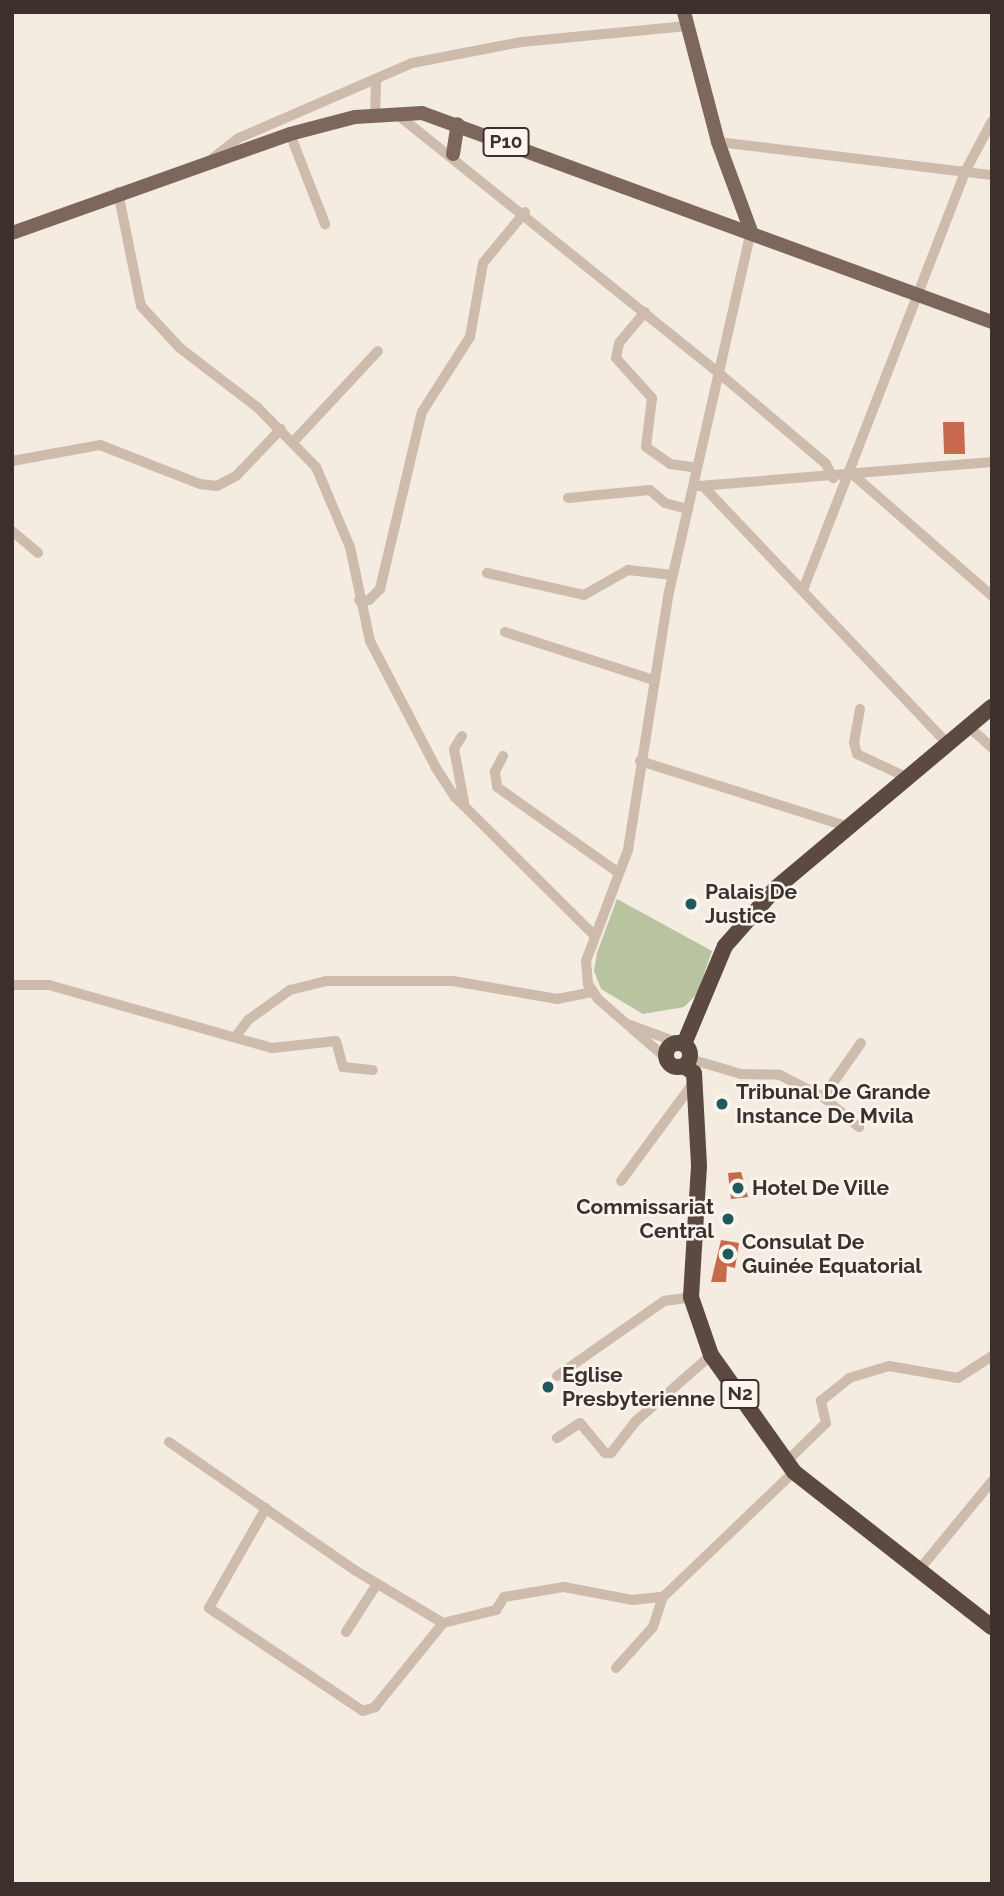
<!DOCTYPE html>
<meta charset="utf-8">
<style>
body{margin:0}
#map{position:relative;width:1004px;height:1896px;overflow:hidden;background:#f4ebe1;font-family:Raleway,sans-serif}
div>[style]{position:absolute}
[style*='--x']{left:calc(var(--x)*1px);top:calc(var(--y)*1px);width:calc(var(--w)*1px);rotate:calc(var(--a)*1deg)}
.green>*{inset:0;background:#b8c4a0}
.building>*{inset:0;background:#c8694b}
.minor>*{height:10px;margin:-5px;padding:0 5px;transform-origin:5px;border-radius:5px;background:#cdbbac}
.major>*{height:14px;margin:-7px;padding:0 7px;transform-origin:7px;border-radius:7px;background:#7d675c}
.highway>*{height:16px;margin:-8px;padding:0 8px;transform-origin:8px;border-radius:8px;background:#5c4a42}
.highway>.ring{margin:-8px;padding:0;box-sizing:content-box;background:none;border:16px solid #5c4a42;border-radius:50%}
.dots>*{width:19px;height:19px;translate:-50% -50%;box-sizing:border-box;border:4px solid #fbf5ee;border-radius:50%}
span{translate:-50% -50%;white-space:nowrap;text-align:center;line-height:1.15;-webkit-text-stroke:5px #fbf5ee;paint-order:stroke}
.shield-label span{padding:2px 5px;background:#fbf5ee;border:2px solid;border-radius:5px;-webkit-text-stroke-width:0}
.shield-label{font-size:19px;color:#3b302b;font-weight:700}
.poi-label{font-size:21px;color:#3b302b;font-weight:700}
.left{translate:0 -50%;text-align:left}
.right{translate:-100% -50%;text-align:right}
.frame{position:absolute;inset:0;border:14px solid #3b302b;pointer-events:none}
</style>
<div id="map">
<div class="green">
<i style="clip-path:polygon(617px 899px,712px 951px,697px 994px,684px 1007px,643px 1014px,601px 989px,594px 971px,597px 953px)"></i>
</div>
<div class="building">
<i style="clip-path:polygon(943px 422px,964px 422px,965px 454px,944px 454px)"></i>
<i style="clip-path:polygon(741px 1172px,748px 1197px,731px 1199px,728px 1173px)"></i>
<i style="clip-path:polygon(721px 1240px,739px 1243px,735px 1268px,727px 1266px,726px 1282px,711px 1282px)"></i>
</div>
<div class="minor">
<i style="--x:375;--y:114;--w:35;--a:-88"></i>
<i style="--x:398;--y:115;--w:413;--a:38.8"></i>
<i style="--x:720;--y:374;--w:139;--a:40.3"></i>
<i style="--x:826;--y:464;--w:16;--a:63"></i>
<i style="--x:290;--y:134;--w:97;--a:68.7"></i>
<i style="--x:718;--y:142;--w:276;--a:6.9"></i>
<i style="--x:213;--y:158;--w:33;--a:-38"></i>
<i style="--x:239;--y:138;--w:189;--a:-23.4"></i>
<i style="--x:412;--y:63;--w:111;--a:-10.9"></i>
<i style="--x:521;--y:42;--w:167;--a:-5.5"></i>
<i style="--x:118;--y:192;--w:116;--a:78.6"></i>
<i style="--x:141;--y:306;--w:57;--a:47.1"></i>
<i style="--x:180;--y:348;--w:97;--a:37.5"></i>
<i style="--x:257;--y:407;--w:84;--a:45.5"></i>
<i style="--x:316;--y:467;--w:87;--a:67"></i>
<i style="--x:350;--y:547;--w:96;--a:78"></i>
<i style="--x:370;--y:641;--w:143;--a:62.5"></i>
<i style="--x:436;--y:768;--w:35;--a:57"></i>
<i style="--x:455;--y:797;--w:194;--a:44.8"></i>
<i style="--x:645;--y:312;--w:40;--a:130"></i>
<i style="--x:619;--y:343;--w:15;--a:101"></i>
<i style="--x:616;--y:358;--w:54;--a:48"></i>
<i style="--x:652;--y:398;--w:49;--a:97"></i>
<i style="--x:646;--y:447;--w:29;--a:35"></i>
<i style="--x:670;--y:464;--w:27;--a:8"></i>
<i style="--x:294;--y:441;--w:123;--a:-47"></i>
<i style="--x:12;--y:461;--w:89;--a:-10.3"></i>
<i style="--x:100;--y:445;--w:107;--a:21.3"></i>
<i style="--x:200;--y:484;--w:17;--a:7"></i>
<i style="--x:217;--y:486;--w:21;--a:-28"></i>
<i style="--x:236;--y:476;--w:65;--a:-46.2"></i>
<i style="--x:850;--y:472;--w:189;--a:41.1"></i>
<i style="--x:699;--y:486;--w:294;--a:-4.7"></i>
<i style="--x:703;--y:486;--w:357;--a:46.5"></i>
<i style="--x:568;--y:498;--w:82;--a:-5.6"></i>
<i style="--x:650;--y:490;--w:20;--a:41"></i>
<i style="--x:665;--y:503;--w:24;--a:15"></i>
<i style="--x:12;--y:531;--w:34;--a:40"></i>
<i style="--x:487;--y:573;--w:99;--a:12.8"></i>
<i style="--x:584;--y:595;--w:51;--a:-29.6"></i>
<i style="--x:628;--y:570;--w:45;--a:6.3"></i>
<i style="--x:803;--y:590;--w:451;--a:-68.8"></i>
<i style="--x:966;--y:170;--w:55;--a:-62"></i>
<i style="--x:359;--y:600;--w:10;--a:0"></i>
<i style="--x:369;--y:600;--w:16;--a:-45"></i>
<i style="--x:380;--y:589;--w:182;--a:-76.7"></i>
<i style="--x:422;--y:412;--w:89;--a:-57.4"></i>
<i style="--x:470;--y:337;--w:75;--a:-80"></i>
<i style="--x:483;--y:263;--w:66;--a:-50.5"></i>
<i style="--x:505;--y:632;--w:157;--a:17.9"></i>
<i style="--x:860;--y:709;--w:34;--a:100"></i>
<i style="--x:854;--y:742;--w:12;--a:76"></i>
<i style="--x:857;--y:754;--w:56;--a:25.2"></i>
<i style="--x:969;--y:727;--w:31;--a:42"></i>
<i style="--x:462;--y:736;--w:15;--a:122"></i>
<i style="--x:454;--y:749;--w:54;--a:79.3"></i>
<i style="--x:503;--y:756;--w:18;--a:117"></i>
<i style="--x:495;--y:772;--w:15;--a:82"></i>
<i style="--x:497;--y:787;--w:149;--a:35.2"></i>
<i style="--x:640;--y:761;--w:216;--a:17.5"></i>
<i style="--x:12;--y:985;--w:37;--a:0"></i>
<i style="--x:49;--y:985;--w:232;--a:15.8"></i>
<i style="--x:272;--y:1048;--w:64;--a:-6.2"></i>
<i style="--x:336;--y:1041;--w:27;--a:75"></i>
<i style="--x:343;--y:1067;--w:30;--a:6"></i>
<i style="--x:630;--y:1025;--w:52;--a:20.2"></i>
<i style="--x:236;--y:1036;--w:20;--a:-53"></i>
<i style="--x:248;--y:1020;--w:52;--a:-35.5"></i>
<i style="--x:290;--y:990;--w:37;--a:-14"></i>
<i style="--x:326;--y:981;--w:127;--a:0"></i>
<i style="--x:453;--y:981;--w:106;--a:9.8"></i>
<i style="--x:557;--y:999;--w:36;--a:-11"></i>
<i style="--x:667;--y:1059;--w:91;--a:-139"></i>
<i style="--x:598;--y:999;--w:18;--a:-124"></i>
<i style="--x:588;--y:984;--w:23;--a:-95"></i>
<i style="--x:586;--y:961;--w:119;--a:-69.3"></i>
<i style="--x:628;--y:850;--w:261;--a:-81"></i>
<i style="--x:669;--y:592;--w:370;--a:-77.2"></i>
<i style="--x:690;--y:1059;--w:53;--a:16.4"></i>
<i style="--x:741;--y:1074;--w:39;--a:1"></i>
<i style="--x:780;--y:1075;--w:48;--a:27.1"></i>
<i style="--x:823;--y:1097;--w:47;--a:39.8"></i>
<i style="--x:823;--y:1097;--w:66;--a:-54.9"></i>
<i style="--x:621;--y:1181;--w:123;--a:-53.6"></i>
<i style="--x:557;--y:1376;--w:131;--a:-35"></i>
<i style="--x:664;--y:1301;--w:27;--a:-8"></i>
<i style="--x:557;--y:1438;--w:27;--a:-33"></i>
<i style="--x:580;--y:1423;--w:39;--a:50"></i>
<i style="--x:605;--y:1453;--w:6;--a:0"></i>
<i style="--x:611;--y:1453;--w:41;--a:-52"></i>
<i style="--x:636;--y:1421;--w:100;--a:-41.3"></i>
<i style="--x:169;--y:1442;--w:227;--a:34.6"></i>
<i style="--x:356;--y:1571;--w:101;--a:30.9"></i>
<i style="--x:786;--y:1462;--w:56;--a:-44.3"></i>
<i style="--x:826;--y:1423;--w:23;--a:-103"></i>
<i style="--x:821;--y:1401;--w:36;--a:-39"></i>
<i style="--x:849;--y:1378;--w:42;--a:-16.7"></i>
<i style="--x:889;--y:1366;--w:70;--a:9.9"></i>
<i style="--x:958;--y:1378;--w:40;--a:-32.9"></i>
<i style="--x:266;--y:1508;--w:115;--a:119.7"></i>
<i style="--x:209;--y:1608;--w:185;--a:33.8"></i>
<i style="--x:363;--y:1711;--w:13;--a:-18"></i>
<i style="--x:375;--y:1707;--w:108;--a:-51"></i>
<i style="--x:443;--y:1623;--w:55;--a:-13.8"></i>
<i style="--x:496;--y:1610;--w:15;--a:-58"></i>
<i style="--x:504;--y:1597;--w:61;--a:-9.5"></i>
<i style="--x:564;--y:1587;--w:69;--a:10.8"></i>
<i style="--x:632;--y:1600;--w:31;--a:-6"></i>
<i style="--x:919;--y:1570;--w:115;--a:-50.6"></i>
<i style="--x:346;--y:1632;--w:57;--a:-57.1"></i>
<i style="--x:616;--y:1668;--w:55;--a:-47.9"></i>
<i style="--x:653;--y:1627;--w:32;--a:-72"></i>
<i style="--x:663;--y:1597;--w:181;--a:-43.7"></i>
</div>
<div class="major">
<i style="--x:684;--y:12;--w:134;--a:75.3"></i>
<i style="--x:718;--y:142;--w:95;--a:69.7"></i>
<i style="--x:453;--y:154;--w:30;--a:-81"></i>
<i style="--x:12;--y:233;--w:295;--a:-19.6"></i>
<i style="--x:290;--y:134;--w:67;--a:-14.7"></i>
<i style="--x:355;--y:117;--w:67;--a:-3.4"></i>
<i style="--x:422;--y:113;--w:607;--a:20.14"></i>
</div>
<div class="highway">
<i class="ring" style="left:666px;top:1043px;width:8px;height:8px"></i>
<i style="--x:684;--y:1044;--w:106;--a:-67.3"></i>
<i style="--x:725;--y:946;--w:77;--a:-48.7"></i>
<i style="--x:776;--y:888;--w:282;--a:-40"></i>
<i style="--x:684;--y:1066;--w:12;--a:35"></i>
<i style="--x:694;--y:1073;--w:93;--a:86.9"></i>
<i style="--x:699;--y:1166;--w:131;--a:93.5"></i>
<i style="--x:691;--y:1297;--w:61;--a:71"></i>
<i style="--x:711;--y:1355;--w:143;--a:54.6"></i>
<i style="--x:794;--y:1472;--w:251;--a:38.1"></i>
</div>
<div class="dots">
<i style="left:691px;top:904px;background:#1f5a5e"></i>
<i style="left:722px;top:1104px;background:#1f5a5e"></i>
<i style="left:738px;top:1188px;background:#1f5a5e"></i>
<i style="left:728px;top:1219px;background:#1f5a5e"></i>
<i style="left:728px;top:1254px;background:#1f5a5e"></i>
<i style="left:548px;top:1387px;background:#1f5a5e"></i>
</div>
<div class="shield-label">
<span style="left:506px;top:142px">P10</span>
<span style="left:740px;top:1394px">N2</span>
</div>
<div class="poi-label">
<span class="left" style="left:705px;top:904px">Palais De<br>Justice</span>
<span class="left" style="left:736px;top:1104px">Tribunal De Grande<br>Instance De Mvila</span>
<span class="left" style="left:752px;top:1188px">Hotel De Ville</span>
<span class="right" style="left:714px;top:1219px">Commissariat<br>Central</span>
<span class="left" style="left:742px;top:1254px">Consulat De<br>Guinée Equatorial</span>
<span class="left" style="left:562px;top:1387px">Eglise<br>Presbyterienne</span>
</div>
<div class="frame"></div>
</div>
